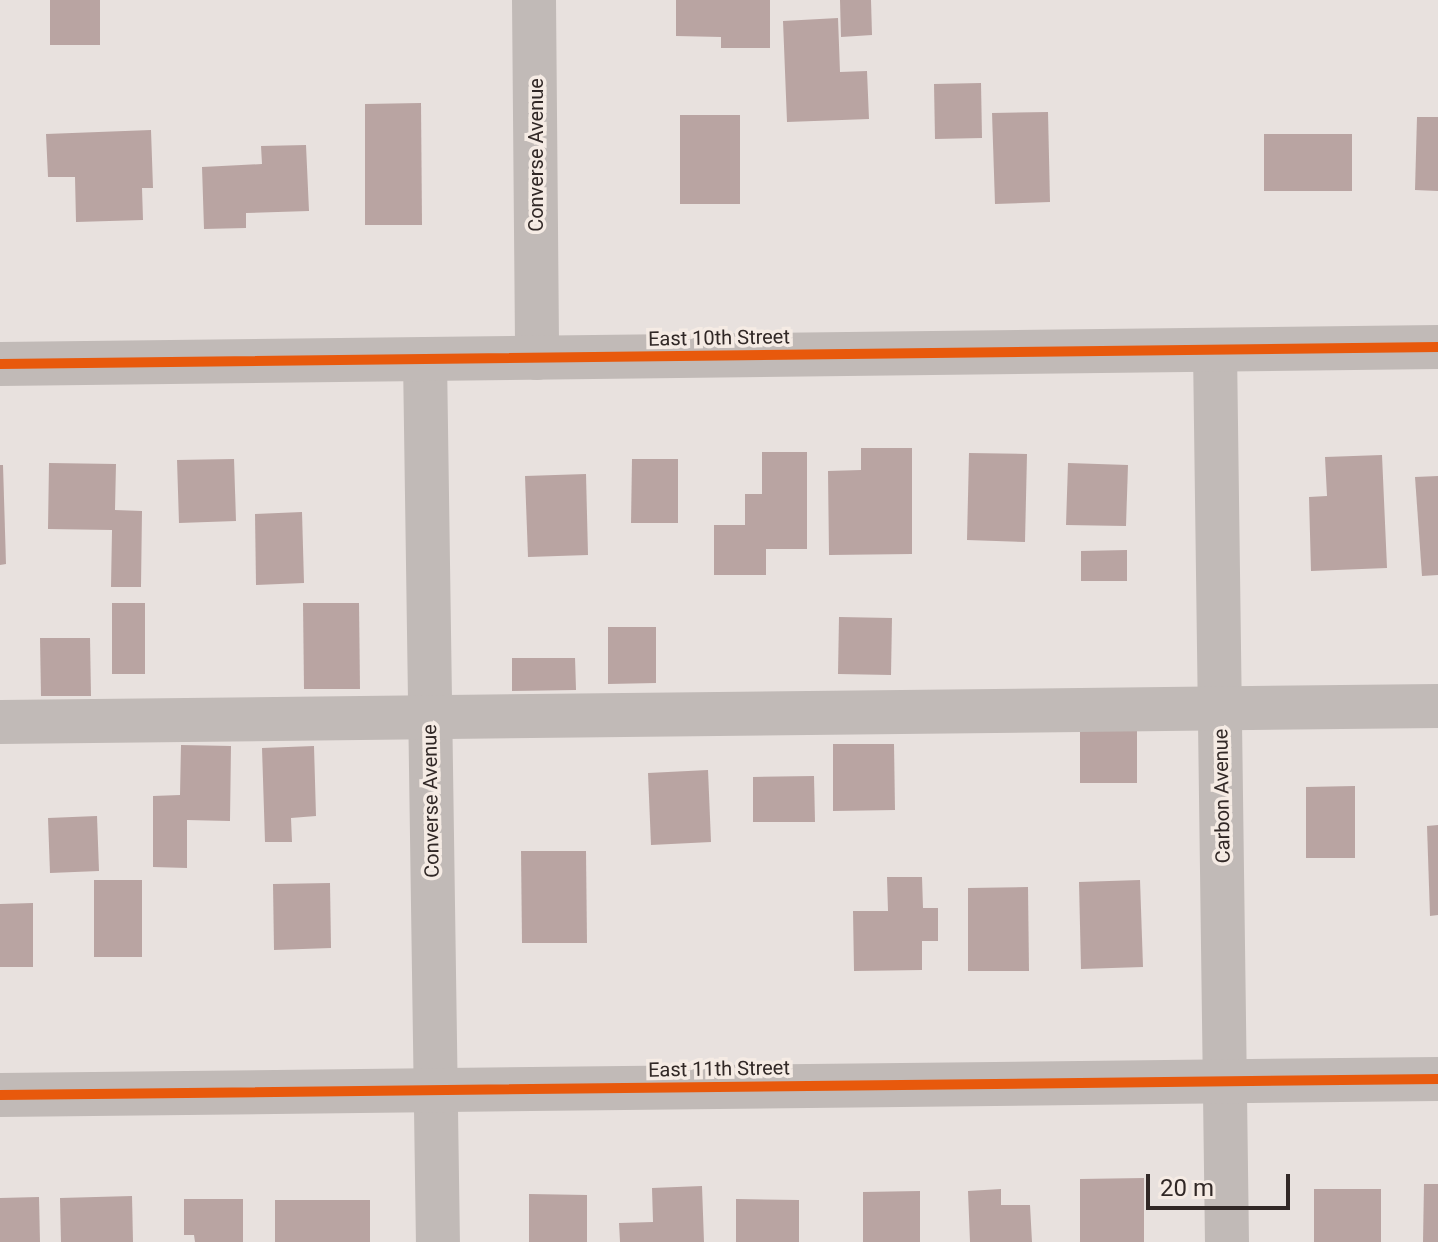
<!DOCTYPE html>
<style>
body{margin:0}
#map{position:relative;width:1438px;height:1242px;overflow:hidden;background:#e8e1de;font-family:Roboto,sans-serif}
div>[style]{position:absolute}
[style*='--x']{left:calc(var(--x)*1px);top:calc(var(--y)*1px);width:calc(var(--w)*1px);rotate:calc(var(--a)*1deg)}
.building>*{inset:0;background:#b9a4a2}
.minor>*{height:44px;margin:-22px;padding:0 22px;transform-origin:22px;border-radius:22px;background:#c1bab7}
.cycleway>*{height:10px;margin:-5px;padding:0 5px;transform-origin:5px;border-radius:5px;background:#e8590c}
span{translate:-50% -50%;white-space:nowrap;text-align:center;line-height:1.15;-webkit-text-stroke:7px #f5ebe4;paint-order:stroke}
.street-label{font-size:20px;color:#312826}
.scale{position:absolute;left:1146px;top:1174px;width:144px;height:36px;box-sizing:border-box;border:4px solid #312826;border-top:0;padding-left:10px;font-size:24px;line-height:28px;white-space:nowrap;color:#312826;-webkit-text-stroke:6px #f5ebe4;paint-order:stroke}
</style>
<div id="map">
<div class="building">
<i style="clip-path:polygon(50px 0,100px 0,100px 45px,50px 45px)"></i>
<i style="clip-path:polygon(676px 0,770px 0,770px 48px,721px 48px,721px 37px,676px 36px)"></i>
<i style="clip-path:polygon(840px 0,871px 0,872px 35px,841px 37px)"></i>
<i style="clip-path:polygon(838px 18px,840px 72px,867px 71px,869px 119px,787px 122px,783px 21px)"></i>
<i style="clip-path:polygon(981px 83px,982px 138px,935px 139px,934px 84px)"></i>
<i style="clip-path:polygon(421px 103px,422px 225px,365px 225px,365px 104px)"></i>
<i style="clip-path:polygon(1048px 112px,1050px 202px,995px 204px,992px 113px)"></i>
<i style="clip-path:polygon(680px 115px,740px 115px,740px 204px,680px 204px)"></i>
<i style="clip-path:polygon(1417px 117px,1438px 117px,1438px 191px,1415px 190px)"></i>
<i style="clip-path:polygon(151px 130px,153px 188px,142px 188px,143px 220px,76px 222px,75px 177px,48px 177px,46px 134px)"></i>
<i style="clip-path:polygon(1264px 134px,1352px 134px,1352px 191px,1264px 191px)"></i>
<i style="clip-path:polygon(306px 145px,309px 211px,246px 213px,246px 228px,204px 229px,202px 167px,262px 164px,261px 146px)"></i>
<i style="clip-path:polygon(861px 448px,912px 448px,912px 554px,829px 555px,828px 471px,861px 470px)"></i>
<i style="clip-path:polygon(762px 452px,807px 452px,807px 549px,766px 549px,766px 575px,714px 575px,714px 525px,745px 525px,745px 494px,762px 494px)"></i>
<i style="clip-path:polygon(969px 453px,1027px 454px,1025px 542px,967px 540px)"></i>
<i style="clip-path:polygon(1382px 455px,1387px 568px,1311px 571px,1309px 497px,1327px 496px,1325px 457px)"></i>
<i style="clip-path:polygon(234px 459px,236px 521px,179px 523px,177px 460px)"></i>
<i style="clip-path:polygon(632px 459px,678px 459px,678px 523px,631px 523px)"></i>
<i style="clip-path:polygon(49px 463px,116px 464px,115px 510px,142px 511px,141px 587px,111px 587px,112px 530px,48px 529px)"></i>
<i style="clip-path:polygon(1068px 463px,1128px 465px,1126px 526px,1066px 525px)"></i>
<i style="clip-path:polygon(0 465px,3px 465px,6px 564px,0 565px)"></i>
<i style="clip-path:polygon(586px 474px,588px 555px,528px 557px,525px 476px)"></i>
<i style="clip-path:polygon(1438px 476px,1438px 575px,1422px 576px,1415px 477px)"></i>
<i style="clip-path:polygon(302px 512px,304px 583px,256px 585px,255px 514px)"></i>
<i style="clip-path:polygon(1127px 550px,1127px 581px,1081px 581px,1081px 551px)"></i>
<i style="clip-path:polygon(112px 603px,145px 603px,145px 674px,112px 674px)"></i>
<i style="clip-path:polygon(303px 603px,359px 603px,360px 689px,304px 689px)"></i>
<i style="clip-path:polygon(839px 617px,892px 618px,891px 675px,838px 674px)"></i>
<i style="clip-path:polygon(608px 627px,656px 627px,656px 683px,608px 684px)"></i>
<i style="clip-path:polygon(40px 638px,90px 638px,91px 696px,41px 696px)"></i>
<i style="clip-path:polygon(512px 658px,575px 658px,576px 690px,512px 691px)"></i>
<i style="clip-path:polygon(1137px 727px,1137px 783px,1080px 783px,1080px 728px)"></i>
<i style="clip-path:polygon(833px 744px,894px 744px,895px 810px,833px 811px)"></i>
<i style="clip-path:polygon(181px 745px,231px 746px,230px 821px,187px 820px,187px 868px,153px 867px,153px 796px,180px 795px)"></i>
<i style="clip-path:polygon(314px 746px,316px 816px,291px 818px,292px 842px,265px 842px,262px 748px)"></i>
<i style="clip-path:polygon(708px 770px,711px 842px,651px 845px,648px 773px)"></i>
<i style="clip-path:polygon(814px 776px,815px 822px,753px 822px,753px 777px)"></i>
<i style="clip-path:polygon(1355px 786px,1355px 858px,1306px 858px,1306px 787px)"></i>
<i style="clip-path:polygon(97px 816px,99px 871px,50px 873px,48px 818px)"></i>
<i style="clip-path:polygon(1438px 825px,1438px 915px,1430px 916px,1427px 826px)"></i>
<i style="clip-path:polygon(521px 851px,586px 851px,587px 943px,522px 943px)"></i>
<i style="clip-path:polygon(887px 877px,922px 877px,923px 908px,938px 908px,938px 941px,922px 941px,922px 970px,854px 971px,853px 911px,888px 911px)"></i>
<i style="clip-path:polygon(94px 880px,142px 880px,142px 957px,94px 957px)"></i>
<i style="clip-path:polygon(1140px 880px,1143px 967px,1081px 969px,1079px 882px)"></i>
<i style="clip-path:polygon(330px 883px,331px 948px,274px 950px,273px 884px)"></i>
<i style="clip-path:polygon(1028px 887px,1029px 971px,968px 971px,968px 888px)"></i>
<i style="clip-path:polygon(33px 903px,33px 967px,0 967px,0 904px)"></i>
<i style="clip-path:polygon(1144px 1178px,1144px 1242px,1080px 1242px,1080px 1179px)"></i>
<i style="clip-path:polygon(1424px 1184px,1438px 1184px,1438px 1242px,1423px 1242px)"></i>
<i style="clip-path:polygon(702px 1186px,704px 1242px,620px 1242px,619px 1223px,653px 1222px,652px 1188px)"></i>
<i style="clip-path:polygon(1001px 1189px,1001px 1205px,1030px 1205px,1032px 1242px,970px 1242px,968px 1191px)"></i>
<i style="clip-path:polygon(1314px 1189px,1381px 1189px,1381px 1242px,1314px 1242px)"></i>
<i style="clip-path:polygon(920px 1191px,920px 1242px,863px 1242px,863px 1192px)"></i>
<i style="clip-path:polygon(529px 1194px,587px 1195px,587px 1242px,529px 1242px)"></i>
<i style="clip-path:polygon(132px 1196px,133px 1242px,61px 1242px,60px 1198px)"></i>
<i style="clip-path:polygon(39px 1197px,40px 1242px,0 1242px,0 1198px)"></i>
<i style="clip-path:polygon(184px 1199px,243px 1199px,243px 1242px,195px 1242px,194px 1235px,184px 1235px)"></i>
<i style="clip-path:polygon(736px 1199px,799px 1200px,799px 1242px,736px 1242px)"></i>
<i style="clip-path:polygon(275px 1200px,370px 1200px,370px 1242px,275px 1242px)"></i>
</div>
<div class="minor">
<i style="--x:534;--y:0;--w:358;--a:89.5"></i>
<i style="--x:1215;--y:350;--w:892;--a:89.23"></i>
<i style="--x:425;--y:359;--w:883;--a:89.16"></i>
<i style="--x:0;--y:364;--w:1438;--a:-0.68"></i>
<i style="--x:0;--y:722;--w:1438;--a:-0.64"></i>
<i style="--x:0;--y:1095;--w:1438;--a:-0.64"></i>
</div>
<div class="cycleway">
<i style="--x:0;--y:364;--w:1438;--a:-0.68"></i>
<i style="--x:0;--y:1095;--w:1438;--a:-0.64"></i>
</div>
<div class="street-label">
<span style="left:536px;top:155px;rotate:-90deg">Converse Avenue</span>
<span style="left:719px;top:338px;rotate:-1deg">East 10th Street</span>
<span style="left:1222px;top:796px;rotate:-91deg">Carbon Avenue</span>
<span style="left:431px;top:801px;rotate:-91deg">Converse Avenue</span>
<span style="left:719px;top:1069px;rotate:-1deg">East 11th Street</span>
</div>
<div class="scale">20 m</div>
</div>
